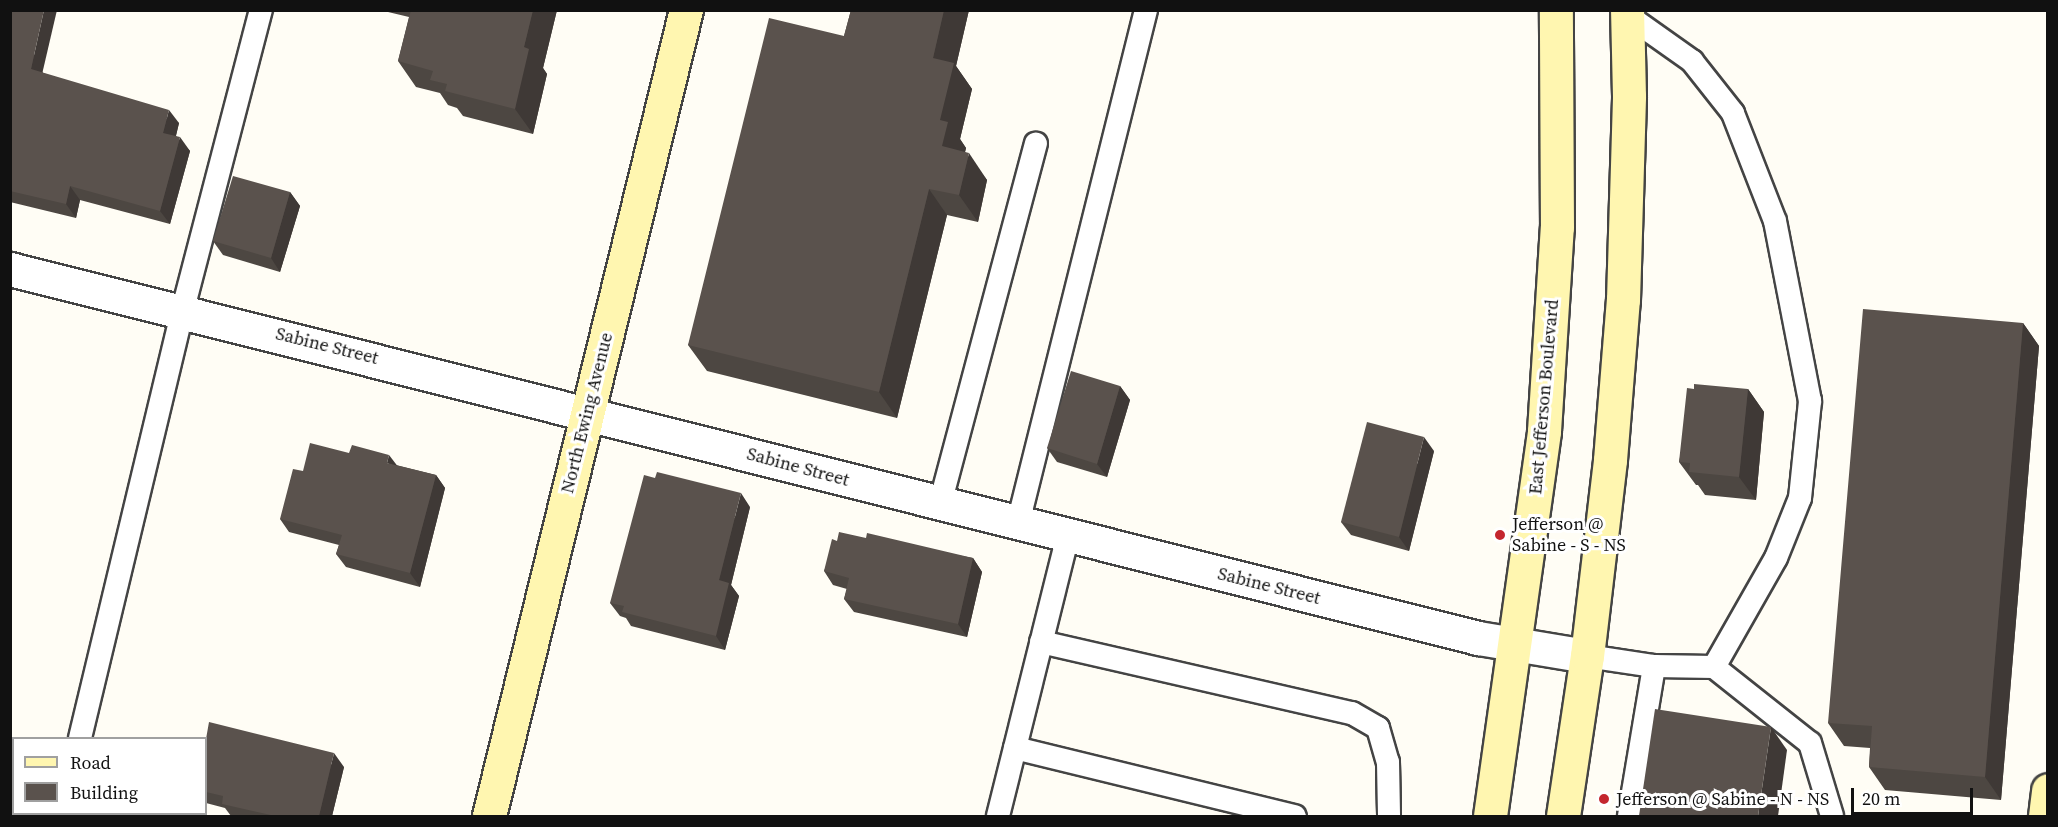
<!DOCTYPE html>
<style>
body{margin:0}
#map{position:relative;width:2058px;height:827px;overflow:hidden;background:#fffdf5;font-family:"Source Serif 4",serif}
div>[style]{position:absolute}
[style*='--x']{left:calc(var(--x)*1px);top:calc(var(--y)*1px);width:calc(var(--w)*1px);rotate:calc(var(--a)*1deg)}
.roads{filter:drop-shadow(2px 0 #444) drop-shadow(-2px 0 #444) drop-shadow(0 2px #444) drop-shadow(0 -2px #444)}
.lane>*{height:22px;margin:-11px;padding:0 11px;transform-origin:11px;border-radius:11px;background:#fff}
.street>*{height:33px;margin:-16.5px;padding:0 16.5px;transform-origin:16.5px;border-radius:16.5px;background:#fff}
.secondary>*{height:33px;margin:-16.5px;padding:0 16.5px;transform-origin:16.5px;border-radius:16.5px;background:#fff6b0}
.wall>*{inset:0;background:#4d4742}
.shaded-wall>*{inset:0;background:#3f3936}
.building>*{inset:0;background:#5a524d}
.dots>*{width:16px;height:16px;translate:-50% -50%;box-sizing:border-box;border:3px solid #fff;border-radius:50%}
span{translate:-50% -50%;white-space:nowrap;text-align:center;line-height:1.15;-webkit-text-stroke:6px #fff;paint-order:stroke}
.street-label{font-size:18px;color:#111}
.poi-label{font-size:18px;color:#111}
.left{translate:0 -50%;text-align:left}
.frame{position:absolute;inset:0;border:12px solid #111;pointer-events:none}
.legend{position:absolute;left:12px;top:737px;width:195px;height:78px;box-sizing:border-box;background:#fff;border:2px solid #a0a0a0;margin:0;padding:8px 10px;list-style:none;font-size:18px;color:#111}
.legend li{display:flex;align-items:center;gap:12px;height:30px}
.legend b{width:30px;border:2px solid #a0a0a0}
.scale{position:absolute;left:1851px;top:788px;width:122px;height:27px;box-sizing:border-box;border:3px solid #111;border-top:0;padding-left:8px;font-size:18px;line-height:21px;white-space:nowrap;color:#111;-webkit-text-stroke:4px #fff;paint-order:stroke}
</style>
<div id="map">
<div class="roads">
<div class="lane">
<i style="--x:940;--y:504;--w:373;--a:-75.1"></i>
<i style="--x:1018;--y:523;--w:529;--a:-75.99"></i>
<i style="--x:1041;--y:642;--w:319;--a:12.9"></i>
<i style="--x:1352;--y:713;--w:30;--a:30"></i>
<i style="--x:1378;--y:728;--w:35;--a:74"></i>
<i style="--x:1388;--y:762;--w:54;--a:88.9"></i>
<i style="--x:1587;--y:656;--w:68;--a:8.5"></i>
<i style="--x:1654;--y:666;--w:60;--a:1"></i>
<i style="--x:1714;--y:667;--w:125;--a:-60.4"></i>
<i style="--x:1776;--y:558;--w:65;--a:-68.2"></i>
<i style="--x:1800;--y:498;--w:98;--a:-84.1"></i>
<i style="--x:1810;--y:401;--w:183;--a:-101"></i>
<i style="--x:1775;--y:221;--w:116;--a:-111.3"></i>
<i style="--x:1733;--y:113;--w:66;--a:-128.3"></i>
<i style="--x:1692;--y:61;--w:80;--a:-144.7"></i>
<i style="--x:1714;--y:667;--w:122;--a:38.4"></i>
<i style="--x:1810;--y:743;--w:76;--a:73.2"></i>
<i style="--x:80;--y:738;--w:441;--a:-76.5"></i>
<i style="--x:183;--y:309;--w:309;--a:-75.4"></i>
<i style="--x:1015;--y:748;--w:288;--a:13.7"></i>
<i style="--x:61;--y:816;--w:2;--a:-63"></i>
<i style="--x:998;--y:816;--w:290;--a:-76"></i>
<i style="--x:1629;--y:816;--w:152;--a:-80.5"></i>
</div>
<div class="street">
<i style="--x:10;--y:269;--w:1514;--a:14.11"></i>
<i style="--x:1478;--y:638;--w:110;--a:9.4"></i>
</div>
<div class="secondary">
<i style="--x:489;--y:816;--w:830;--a:-76.27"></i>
<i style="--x:1490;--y:816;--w:389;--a:-82"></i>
<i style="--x:1544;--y:431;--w:204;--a:-86.4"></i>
<i style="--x:1557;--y:227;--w:217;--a:-90.3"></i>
<i style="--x:1563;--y:816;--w:162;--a:-81.5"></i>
<i style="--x:1587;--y:656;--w:197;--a:-83.3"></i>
<i style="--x:1610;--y:460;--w:161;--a:-85.4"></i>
<i style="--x:1623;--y:300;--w:204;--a:-88.3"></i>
<i style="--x:1629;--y:96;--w:86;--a:-91.3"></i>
<i style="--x:2045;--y:816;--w:26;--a:-83"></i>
</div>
</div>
<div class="wall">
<i style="clip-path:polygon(10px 10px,43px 73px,179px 123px,176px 136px,190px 151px,170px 224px,80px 200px,76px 218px,10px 202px)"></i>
<i style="clip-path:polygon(387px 10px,557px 10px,543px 68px,547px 74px,533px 134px,463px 116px,457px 108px,448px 105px,440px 93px,416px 87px,398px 61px,409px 17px,388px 12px)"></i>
<i style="clip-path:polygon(851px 10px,969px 10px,956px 66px,972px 89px,960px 139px,966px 148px,965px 152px,987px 180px,978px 222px,947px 215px,897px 418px,707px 371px,688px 345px,844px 36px)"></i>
<i style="clip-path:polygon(290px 192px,300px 206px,280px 272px,223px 255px,213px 241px)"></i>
<i style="clip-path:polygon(2023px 323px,2039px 346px,2001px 800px,1885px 790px,1869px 767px,1870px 748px,1844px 746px,1828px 723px)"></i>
<i style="clip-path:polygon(1120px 386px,1130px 400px,1107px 477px,1057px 462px,1047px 448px)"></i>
<i style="clip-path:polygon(1694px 389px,1748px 389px,1764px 412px,1756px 500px,1705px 495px,1698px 485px,1696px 485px,1679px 462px)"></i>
<i style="clip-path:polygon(1434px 451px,1409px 551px,1351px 535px,1341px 522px)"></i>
<i style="clip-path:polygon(396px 465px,436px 475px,445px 488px,420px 587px,346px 567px,336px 554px,339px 545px,289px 532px,280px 519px)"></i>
<i style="clip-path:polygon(750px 507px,731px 585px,739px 596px,725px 650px,631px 626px,626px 618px,620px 616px,610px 603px)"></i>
<i style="clip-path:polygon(866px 538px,973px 558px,982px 572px,967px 637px,854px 612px,844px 599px,847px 589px,833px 585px,824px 571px,837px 541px)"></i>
<i style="clip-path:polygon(206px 739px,344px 767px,332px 816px,231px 816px,225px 808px,206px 803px)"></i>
</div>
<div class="shaded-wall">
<i style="clip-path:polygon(44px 10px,57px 10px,40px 83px,31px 69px)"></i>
<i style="clip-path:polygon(533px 10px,557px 10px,543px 68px,547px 74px,533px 134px,515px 109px,524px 47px)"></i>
<i style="clip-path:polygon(944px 10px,969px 10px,956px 66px,972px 89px,960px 139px,966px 148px,960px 173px,942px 146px,940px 120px,933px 58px)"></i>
<i style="clip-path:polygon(169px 110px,179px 123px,173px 147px,163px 133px)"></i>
<i style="clip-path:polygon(180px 137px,190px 151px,170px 224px,160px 211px)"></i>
<i style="clip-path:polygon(969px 153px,987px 180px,978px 222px,959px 195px)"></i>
<i style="clip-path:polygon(70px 186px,80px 200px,76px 218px,66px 204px)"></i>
<i style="clip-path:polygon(929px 189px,947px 215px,897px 418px,879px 392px)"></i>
<i style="clip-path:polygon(290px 192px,300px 206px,280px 272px,271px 258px)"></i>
<i style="clip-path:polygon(2023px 323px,2039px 346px,2001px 800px,1985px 777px)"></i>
<i style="clip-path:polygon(1120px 386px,1130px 400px,1107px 477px,1097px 464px)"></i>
<i style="clip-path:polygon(1748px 389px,1764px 412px,1756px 500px,1739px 477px)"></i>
<i style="clip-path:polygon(1424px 437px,1434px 451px,1409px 551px,1399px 537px)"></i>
<i style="clip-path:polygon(389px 455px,399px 468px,387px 463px)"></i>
<i style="clip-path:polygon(436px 475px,445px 488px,420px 587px,410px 573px)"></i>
<i style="clip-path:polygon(741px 493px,750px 507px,731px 585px,739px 596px,725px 650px,716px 636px,719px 580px)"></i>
<i style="clip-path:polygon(973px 558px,982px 572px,967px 637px,958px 624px)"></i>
<i style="clip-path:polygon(1771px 727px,1787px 750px,1778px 816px,1758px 816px)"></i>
<i style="clip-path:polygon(334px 753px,344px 767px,332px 816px,319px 816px)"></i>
</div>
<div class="building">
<i style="clip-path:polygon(10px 10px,44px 10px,31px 69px,169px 110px,163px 133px,180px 137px,160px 211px,70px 186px,66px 204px,10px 191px)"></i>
<i style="clip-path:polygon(411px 10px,533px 10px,524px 47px,529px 49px,515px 109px,445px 91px,447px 84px,430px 80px,433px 71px,398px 61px)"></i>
<i style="clip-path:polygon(851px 10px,944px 10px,933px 58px,954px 63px,940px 120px,948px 122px,942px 146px,969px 153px,959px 195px,929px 189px,879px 392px,688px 345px,769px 18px,844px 36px)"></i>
<i style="clip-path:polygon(233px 176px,290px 192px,271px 258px,213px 241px)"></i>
<i style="clip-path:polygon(1863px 309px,2023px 323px,1985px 777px,1869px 767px,1872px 726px,1828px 723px)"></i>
<i style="clip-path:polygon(1071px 371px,1120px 386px,1097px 464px,1047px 448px)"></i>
<i style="clip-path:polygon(1694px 384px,1748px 389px,1739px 477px,1689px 472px,1690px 463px,1679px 462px,1687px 388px,1694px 389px)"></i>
<i style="clip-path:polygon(1367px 422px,1424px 437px,1399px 537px,1341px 522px)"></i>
<i style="clip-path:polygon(310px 443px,349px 453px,352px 445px,389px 455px,387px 463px,436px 475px,410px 573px,336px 554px,342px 535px,280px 519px,293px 469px,303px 471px)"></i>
<i style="clip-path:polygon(657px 472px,741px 493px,719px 580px,729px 583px,716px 636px,622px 612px,624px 606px,610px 603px,644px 475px,655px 478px)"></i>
<i style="clip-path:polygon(839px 532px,866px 538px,867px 533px,973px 558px,958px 624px,844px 599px,849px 578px,824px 571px,832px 539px,837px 541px)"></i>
<i style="clip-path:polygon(1655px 709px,1771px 727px,1758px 816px,1639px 816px)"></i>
<i style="clip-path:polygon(209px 722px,334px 753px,319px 816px,275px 816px,222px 804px,223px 796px,206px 792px,206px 739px)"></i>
</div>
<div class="dots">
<i style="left:1500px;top:535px;background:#c4262e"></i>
<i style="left:1604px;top:799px;background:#c4262e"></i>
</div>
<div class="street-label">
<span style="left:327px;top:346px;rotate:14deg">Sabine Street</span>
<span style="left:1544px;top:397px;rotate:-85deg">East Jefferson Boulevard</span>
<span style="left:587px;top:413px;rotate:-76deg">North Ewing Avenue</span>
<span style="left:798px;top:467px;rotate:15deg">Sabine Street</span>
<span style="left:1269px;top:586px;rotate:14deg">Sabine Street</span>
</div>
<div class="poi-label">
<span class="left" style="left:1512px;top:535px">Jefferson @<br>Sabine - S - NS</span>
<span class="left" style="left:1616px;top:799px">Jefferson @ Sabine - N - NS</span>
</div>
<div class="frame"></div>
<ul class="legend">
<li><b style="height:8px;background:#fff6b0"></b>Road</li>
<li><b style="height:16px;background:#5a524d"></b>Building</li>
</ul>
<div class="scale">20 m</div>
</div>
